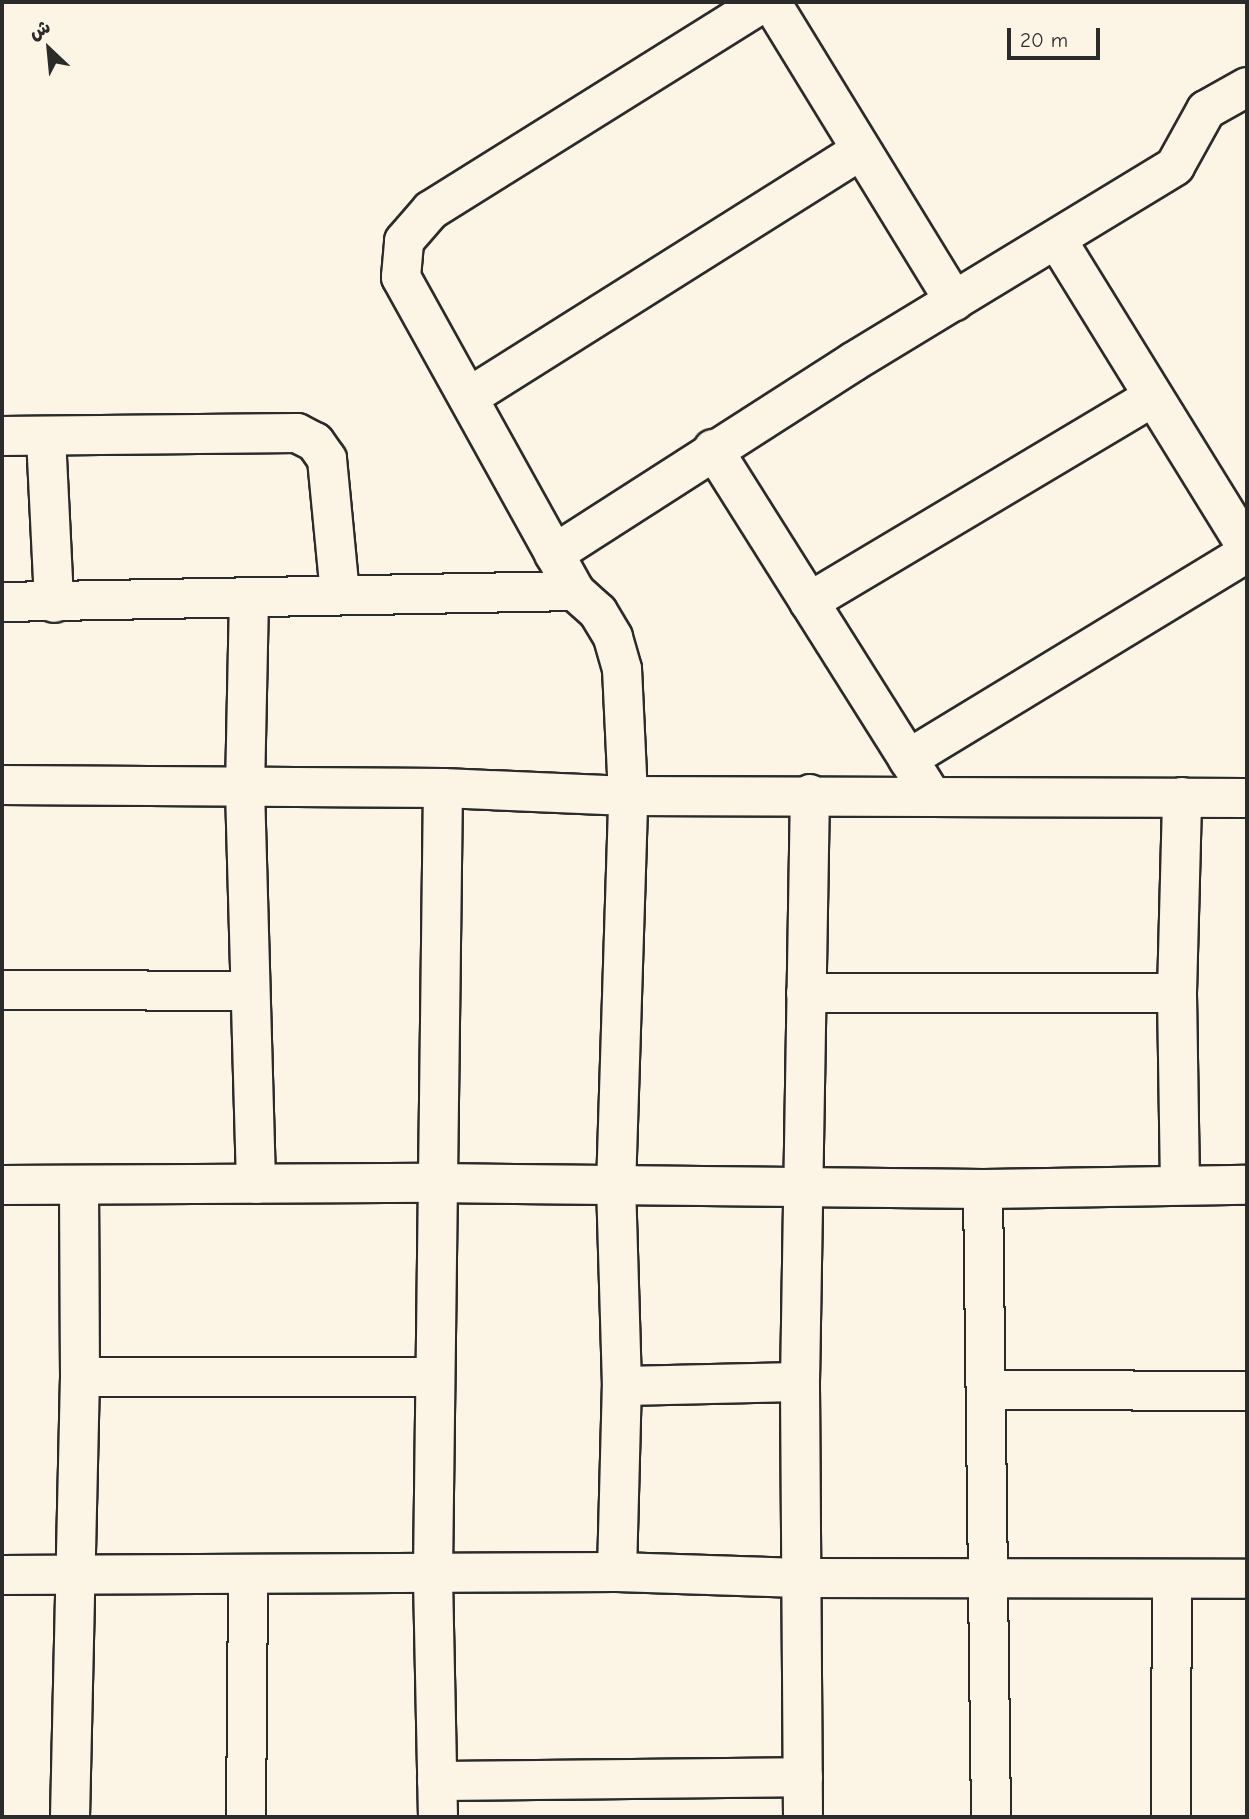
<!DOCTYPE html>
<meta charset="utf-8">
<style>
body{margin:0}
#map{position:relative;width:1249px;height:1819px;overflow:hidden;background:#fcf5e5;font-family:"Comic Neue","Playpen Sans Arabic",sans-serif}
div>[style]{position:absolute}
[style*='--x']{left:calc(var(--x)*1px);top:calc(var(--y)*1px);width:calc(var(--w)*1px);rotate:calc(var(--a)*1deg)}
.roads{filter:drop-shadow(2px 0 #2b2b2b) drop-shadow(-2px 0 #2b2b2b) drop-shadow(0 2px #2b2b2b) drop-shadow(0 -2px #2b2b2b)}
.minor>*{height:38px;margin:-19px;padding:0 19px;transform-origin:19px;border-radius:19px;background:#fcf5e5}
.major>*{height:38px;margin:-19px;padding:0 19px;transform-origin:19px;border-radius:19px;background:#fcf5e5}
span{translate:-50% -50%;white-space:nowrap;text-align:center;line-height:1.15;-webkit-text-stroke:5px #fcf5e5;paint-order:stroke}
.frame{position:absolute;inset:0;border:4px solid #2b2b2b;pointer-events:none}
.north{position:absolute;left:14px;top:14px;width:70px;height:70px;-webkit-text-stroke:5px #fcf5e5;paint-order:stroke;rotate:334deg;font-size:19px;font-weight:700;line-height:28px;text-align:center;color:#2b2b2b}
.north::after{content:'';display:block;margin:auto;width:24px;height:32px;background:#2b2b2b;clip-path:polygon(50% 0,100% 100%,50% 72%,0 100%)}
.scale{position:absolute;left:1007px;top:28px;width:93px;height:32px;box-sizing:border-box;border:4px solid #2b2b2b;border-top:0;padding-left:9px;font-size:21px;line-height:24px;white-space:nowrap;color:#2b2b2b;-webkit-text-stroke:5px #fcf5e5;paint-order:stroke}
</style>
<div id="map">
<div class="roads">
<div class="minor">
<i style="--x:771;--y:2;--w:351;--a:58.5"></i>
<i style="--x:1057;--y:240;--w:362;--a:58.3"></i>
<i style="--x:469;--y:397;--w:461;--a:-32.2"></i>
<i style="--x:2;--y:436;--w:295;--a:-0.6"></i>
<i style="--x:297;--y:433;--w:20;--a:27"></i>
<i style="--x:315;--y:442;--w:21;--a:55"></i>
<i style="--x:327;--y:459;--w:136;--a:84.5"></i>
<i style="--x:46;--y:437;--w:166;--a:87.2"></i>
<i style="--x:713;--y:449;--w:409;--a:57.8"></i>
<i style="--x:554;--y:554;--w:355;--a:-32.7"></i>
<i style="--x:853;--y:362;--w:377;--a:-31.3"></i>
<i style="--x:1175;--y:166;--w:64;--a:-61"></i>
<i style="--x:1206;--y:110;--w:47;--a:-29.3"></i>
<i style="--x:249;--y:598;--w:191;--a:91.2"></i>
<i style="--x:245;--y:789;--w:395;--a:88.4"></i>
<i style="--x:2;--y:602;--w:573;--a:-1.1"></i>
<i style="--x:809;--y:602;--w:400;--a:-30.8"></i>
<i style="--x:908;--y:759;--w:397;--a:-31.3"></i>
<i style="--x:2;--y:785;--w:441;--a:0.4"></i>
<i style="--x:443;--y:788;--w:185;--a:2.5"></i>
<i style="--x:628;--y:796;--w:619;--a:0.19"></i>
<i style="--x:2;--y:990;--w:248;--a:0.2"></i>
<i style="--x:806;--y:993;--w:371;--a:0"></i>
<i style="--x:2;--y:1185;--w:433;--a:-0.3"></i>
<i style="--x:435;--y:1183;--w:548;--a:0.63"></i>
<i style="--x:983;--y:1189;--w:264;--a:-0.9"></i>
<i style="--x:1180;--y:1185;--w:192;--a:-90.9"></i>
<i style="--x:1177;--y:993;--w:196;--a:-88.5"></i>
<i style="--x:983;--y:1189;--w:628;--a:89.27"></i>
<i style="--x:80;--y:1377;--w:355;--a:0"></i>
<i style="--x:622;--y:1386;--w:178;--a:-1.3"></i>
<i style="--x:988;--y:1390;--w:259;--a:0.2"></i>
<i style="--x:617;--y:1572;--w:186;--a:-88.5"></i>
<i style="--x:622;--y:1386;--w:198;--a:-91.7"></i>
<i style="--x:616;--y:1188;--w:392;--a:-88.2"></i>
<i style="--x:628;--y:796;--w:127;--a:-92.7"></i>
<i style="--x:622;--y:669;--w:33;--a:-106"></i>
<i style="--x:613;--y:637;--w:29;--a:-121"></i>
<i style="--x:598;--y:612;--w:31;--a:-138"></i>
<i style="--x:575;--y:591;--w:359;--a:-119"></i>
<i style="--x:401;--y:277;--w:36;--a:-85"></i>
<i style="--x:404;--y:241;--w:41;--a:-48.9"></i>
<i style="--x:431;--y:210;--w:393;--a:-32"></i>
<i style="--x:437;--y:1781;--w:366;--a:-0.6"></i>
<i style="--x:70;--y:1817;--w:440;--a:-88.7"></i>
<i style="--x:80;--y:1377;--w:191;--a:-90.3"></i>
<i style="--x:246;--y:1817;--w:242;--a:-89.5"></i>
<i style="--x:438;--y:1817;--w:245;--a:-91.2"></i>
<i style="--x:433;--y:1572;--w:784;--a:-89.27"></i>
<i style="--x:803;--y:1817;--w:435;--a:-90.4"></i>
<i style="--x:800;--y:1382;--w:588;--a:-89.03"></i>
<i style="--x:1171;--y:1817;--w:238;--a:-89.8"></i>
</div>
<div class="major">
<i style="--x:2;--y:1575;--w:615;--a:-0.28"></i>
<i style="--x:617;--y:1572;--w:183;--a:1.9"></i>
<i style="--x:800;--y:1578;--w:447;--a:0.1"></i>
</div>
</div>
<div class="frame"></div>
<div class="north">ش</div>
<div class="scale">20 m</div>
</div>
